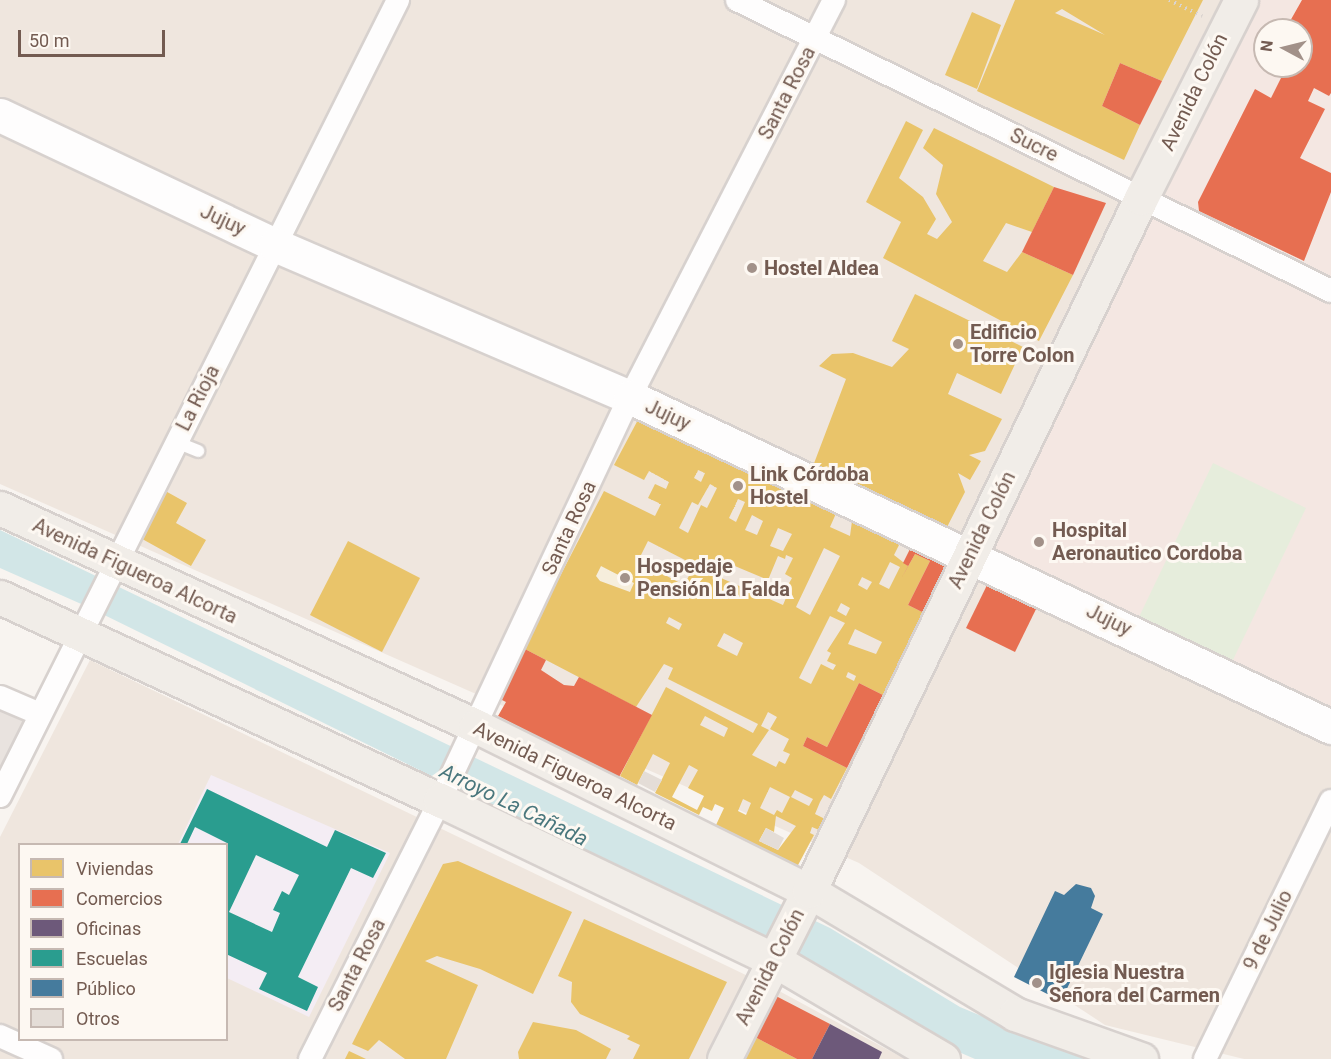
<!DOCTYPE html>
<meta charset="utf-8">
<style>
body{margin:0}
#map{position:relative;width:1331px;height:1059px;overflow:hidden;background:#f8f4f0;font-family:Roboto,sans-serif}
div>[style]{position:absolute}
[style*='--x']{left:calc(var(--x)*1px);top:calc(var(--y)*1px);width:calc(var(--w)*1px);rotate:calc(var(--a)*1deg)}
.residential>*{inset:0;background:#efe6de}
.commercial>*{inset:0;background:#f4e7e2}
.industrial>*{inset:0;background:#e9e3df}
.education>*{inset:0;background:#f4edf4}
.green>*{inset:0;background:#e6eddc}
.sand>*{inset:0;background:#f6eedc}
.water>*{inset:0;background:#d2e6e7}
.homes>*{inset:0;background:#e9c46a}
.shops>*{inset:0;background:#e76f51}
.offices>*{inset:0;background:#6d597a}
.schools>*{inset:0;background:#2a9d8f}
.public>*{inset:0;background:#457b9d}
.building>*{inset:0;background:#e4ddd7}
.path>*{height:4px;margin-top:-2px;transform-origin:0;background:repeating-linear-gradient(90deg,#dad4d0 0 1.5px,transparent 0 6px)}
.roads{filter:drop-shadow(2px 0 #d7d1ce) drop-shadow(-2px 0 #d7d1ce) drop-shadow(0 2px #d7d1ce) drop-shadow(0 -2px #d7d1ce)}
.lane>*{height:12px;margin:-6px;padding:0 6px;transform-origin:6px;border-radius:6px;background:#fefdfd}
.street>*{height:22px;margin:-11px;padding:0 11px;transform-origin:11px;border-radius:11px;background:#fefdfd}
.secondary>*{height:33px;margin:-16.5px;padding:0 16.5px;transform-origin:16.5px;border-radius:16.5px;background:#fefdfd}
.primary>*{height:33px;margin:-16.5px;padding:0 16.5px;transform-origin:16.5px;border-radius:16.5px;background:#f1ede8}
.dots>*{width:16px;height:16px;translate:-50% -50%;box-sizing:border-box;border:3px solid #fdf8f2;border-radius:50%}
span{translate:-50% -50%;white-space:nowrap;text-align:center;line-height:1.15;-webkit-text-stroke:6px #fdf8f2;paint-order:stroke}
.street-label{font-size:20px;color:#735b51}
.poi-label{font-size:20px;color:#735b51;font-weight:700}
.left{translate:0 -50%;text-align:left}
.water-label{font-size:21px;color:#4a777d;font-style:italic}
.legend{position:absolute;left:18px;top:843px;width:210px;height:198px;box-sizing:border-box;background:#fdf8f2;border:2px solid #c6b9b2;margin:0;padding:8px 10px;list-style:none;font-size:18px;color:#735b51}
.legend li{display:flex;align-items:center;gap:12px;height:30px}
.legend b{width:30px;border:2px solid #c6b9b2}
.north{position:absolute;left:1253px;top:18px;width:60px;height:60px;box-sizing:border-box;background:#fdf8f2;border:2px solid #c6b9b2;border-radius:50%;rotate:277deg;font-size:16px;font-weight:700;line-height:24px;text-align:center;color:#735b51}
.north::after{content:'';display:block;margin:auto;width:21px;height:27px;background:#a29189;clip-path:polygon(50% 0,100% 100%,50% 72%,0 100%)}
.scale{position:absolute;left:18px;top:30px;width:147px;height:27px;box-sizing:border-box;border:3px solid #735b51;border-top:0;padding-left:8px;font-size:18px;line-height:21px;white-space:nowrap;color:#735b51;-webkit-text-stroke:4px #fdf8f2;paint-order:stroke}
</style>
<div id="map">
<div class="residential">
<i style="clip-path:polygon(evenodd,0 0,1331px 0,1331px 1059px,1244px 1059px,1105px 1025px,859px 863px,0 484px,0 0,1265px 30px,1301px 30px,1301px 66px,1265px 66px,1265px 30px)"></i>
<i style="clip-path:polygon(evenodd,90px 660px,781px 992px,905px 1059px,0 1059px,0 837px,90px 660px,20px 844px,226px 844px,226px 1040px,20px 1040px,20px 844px)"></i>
</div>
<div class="commercial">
<i style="clip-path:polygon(evenodd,1243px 0,1331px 0,1331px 727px,970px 554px,1243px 0,1265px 30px,1301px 30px,1301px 66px,1265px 66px,1265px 30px)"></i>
</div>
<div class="industrial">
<i style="clip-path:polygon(0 707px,25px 718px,0 770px)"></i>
</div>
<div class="education">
<i style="clip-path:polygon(211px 775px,390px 853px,309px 1017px,227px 978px,226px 844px,178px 844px)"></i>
</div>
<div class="green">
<i style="clip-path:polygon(1213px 463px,1306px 508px,1231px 664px,1138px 619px)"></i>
</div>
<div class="sand">
<i style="clip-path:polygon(601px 566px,634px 583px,630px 592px,600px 581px,596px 576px)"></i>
</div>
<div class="water">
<i style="clip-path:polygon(0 530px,830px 928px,960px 1007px,1084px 1059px,975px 1059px,945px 1046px,818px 966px,88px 607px,0 568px)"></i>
</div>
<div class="homes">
<i style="clip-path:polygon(evenodd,1015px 0,1203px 0,1162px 81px,1120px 63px,1102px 106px,1140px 125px,1124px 160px,977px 91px,1015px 0,1062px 9px,1105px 35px,1055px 13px,1062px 9px)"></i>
<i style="clip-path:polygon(972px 12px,1001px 25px,977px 89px,945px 75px)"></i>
<i style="clip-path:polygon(906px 121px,923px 130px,899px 178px,923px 197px,936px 219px,927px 234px,937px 239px,952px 222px,936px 194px,943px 165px,923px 148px,934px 128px,1054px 187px,1032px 232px,1006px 223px,983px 261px,1007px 272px,1022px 252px,1073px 275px,1039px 341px,883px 258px,901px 222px,866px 202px)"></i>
<i style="clip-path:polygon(915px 294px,1023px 347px,1001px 394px,957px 373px,948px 394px,1002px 419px,985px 451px,969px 455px,981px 461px,970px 480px,958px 473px,965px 492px,946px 529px,813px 466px,846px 379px,819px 366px,832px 354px,853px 353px,892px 367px,909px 349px,892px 341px)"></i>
<i style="clip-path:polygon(evenodd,640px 416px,738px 466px,838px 509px,830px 527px,850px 536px,852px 521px,861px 525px,864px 520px,903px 537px,894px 555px,908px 566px,902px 577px,915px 554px,930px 561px,908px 605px,924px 613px,883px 695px,859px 683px,827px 747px,807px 737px,803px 746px,847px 768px,831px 799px,824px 795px,820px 802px,815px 814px,825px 819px,819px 830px,812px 827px,810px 833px,814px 835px,797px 867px,716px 825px,724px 808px,715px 804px,712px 811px,703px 807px,699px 815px,655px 793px,670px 763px,653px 754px,637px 785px,620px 776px,666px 687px,753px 733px,758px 724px,668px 679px,673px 668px,664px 664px,636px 707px,523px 648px,604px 491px,655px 516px,661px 504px,648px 498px,655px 484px,666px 489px,669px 482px,649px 471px,644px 480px,614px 465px,640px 416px,698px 470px,705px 473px,701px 482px,694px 478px,698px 470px,640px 416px,710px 484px,717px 488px,707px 508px,701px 505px,688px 533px,679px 528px,692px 502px,698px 505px,710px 484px,640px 416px,738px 499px,745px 502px,736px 522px,729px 518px,738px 499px,640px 416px,752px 515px,763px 521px,757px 535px,745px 530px,752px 515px,640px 416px,778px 528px,792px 534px,783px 551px,770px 546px,778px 528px,640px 416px,648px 541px,685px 560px,682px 566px,691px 572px,684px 585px,638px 561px,648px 541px,640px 416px,824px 548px,840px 556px,810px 615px,796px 607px,824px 548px,640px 416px,786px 555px,793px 558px,785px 574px,792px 578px,788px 585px,791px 586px,783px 605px,721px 578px,730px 564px,768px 580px,778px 556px,785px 559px,786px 555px,640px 416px,713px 561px,717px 562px,711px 573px,703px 569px,713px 561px,640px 416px,890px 562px,900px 567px,889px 589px,879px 584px,890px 562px,640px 416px,601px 566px,634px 583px,630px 592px,600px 581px,596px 576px,601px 566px,640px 416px,862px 577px,872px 582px,867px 590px,858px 585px,862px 577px,640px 416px,841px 603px,850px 608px,846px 616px,837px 611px,841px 603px,640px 416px,830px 616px,845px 623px,827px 651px,831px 653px,827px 661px,836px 665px,833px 670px,821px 664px,811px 684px,799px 678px,830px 616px,640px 416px,669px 617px,682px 624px,679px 630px,666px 623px,669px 617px,640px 416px,855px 629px,882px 642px,876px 654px,848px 644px,855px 629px,640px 416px,724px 633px,743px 643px,737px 656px,717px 646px,724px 633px,640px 416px,848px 672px,856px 676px,854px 681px,846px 677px,848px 672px,640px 416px,768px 712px,777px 717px,770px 729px,789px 739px,783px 751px,790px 754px,785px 764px,779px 761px,776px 767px,752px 755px,769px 730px,761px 726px,768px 712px,640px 416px,705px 716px,728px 728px,724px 737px,700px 725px,705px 716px,640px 416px,689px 765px,698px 770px,688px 788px,704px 796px,697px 810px,672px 797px,689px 765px,640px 416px,770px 787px,790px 797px,782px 813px,777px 810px,774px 815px,760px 808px,770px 787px,640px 416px,795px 790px,813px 799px,809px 806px,791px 797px,795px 790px,640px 416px,743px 799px,751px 803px,746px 815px,738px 811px,743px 799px,640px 416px,776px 816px,796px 826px,778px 850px,759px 841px,766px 828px,774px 832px,776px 816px)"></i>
<i style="clip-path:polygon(160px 488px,187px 503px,176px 523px,206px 540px,191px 566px,135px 535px)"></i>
<i style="clip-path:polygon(348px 541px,420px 578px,382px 652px,310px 615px)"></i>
<i style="clip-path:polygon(458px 861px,572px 912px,533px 994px,480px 969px,437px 956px,425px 961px,478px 985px,446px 1059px,405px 1059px,379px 1040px,368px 1051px,352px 1044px,443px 864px)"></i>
<i style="clip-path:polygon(584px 919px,727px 982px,689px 1059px,633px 1059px,640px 1045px,627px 1039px,630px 1036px,580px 1014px,571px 1002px,572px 982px,558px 976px)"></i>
<i style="clip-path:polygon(533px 1022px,576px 1030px,611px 1049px,606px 1059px,519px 1059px,518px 1052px)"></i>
<i style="clip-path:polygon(753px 1036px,797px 1059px,742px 1059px)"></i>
<i style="clip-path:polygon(349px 1051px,366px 1059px,345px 1059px)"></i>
</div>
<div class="shops">
<i style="clip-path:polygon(1302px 0,1331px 0,1331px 93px,1329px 96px,1314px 88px,1308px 101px,1325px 109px,1300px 158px,1331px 173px,1331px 192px,1304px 261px,1199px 211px,1198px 202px,1255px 89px,1271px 98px,1287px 66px,1301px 66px,1301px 30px,1285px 30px)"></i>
<i style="clip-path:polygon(1120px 63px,1162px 81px,1140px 125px,1102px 106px)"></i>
<i style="clip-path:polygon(1054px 187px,1106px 203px,1073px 275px,1022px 252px)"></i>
<i style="clip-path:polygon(913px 543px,950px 562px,924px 613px,908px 605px,930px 561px,915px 554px,901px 579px,908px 566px,903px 563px)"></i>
<i style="clip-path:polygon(990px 579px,1039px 603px,1015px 652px,966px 628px)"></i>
<i style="clip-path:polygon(523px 648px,546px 660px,541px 670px,564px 685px,574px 686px,579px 677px,652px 715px,618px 779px,498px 716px,506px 702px,498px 698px)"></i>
<i style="clip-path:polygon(859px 683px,883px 695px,847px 768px,803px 746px,807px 737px,827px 747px)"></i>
<i style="clip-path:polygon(774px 995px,830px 1024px,812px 1059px,797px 1059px,753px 1036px)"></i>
</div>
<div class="offices">
<i style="clip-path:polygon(830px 1024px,882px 1052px,879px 1059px,812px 1059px)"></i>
</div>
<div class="schools">
<i style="clip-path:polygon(evenodd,207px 789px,327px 847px,335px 830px,386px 853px,373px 878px,351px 868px,298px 977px,318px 987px,307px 1011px,259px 989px,267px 973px,226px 954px,227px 843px,195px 827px,187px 844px,180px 844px,207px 789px,256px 855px,299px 875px,289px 895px,282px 891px,273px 910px,280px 913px,272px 932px,229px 912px,256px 855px)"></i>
</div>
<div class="public">
<i style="clip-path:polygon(1076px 884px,1091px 888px,1095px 896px,1091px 908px,1103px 914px,1061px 1001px,1014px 977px,1055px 891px,1064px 895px)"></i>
</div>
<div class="building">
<i style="clip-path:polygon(644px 771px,662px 780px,655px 792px,638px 783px)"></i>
<i style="clip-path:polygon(766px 828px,784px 838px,778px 850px,759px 841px)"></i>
</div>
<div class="path">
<i style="--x:1169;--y:0;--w:37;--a:26"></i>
</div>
<div class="roads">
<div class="lane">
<i style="--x:176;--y:442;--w:24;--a:22"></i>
</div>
<div class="street">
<i style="--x:737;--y:0;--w:661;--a:26.1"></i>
<i style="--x:0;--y:697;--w:43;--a:23"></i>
<i style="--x:0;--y:796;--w:890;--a:-63.43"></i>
<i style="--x:0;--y:1036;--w:56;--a:24.3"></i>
<i style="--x:310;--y:1059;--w:290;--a:-63.3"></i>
<i style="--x:440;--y:800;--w:446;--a:-64.8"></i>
<i style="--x:630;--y:397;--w:446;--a:-62.8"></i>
<i style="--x:1205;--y:1059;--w:287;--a:-64"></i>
</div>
<div class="secondary">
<i style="--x:0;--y:115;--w:304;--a:25.3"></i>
<i style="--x:275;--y:245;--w:386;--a:23.2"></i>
<i style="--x:630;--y:397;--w:775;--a:25.21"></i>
</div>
<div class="primary">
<i style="--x:0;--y:508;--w:524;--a:24.61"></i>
<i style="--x:476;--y:726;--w:372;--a:26.4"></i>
<i style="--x:809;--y:891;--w:240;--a:30.8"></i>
<i style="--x:1015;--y:1014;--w:134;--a:19.7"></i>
<i style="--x:0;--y:597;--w:485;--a:24.8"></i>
<i style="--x:440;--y:800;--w:370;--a:25.6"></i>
<i style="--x:774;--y:960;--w:196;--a:30.4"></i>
<i style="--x:724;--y:1059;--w:188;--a:-63.2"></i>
<i style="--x:809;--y:891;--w:768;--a:-64.4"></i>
<i style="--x:1141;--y:198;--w:222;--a:-63.2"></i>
</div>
</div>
<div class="dots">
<i style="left:752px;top:268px;background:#a29189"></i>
<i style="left:958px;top:344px;background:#a29189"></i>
<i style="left:738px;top:486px;background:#a29189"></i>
<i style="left:1039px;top:542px;background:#a29189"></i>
<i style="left:625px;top:578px;background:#a29189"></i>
<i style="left:1037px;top:983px;background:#a29189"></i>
</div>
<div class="street-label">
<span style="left:1194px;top:92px;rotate:-64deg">Avenida Colón</span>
<span style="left:787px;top:93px;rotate:-63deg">Santa Rosa</span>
<span style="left:1034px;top:145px;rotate:26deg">Sucre</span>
<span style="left:223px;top:220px;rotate:25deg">Jujuy</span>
<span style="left:198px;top:398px;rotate:-63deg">La Rioja</span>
<span style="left:668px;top:415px;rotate:25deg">Jujuy</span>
<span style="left:569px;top:528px;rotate:-65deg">Santa Rosa</span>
<span style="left:982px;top:530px;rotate:-64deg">Avenida Colón</span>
<span style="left:135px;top:571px;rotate:25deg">Avenida Figueroa Alcorta</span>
<span style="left:1109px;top:620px;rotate:26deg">Jujuy</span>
<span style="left:575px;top:776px;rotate:26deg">Avenida Figueroa Alcorta</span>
<span style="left:1268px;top:930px;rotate:-64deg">9 de Julio</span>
<span style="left:357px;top:965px;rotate:-63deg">Santa Rosa</span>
<span style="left:770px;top:967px;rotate:-63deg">Avenida Colón</span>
</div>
<div class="poi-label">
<span class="left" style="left:764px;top:268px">Hostel Aldea</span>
<span class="left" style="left:970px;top:344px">Edificio<br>Torre Colon</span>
<span class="left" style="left:750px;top:486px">Link Córdoba<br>Hostel</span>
<span class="left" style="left:1052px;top:542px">Hospital<br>Aeronautico Cordoba</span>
<span class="left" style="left:637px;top:578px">Hospedaje<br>Pensión La Falda</span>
<span class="left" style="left:1049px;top:984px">Iglesia Nuestra<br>Señora del Carmen</span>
</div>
<div class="water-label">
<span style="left:514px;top:805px;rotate:26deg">Arroyo La Cañada</span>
</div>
<ul class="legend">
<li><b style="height:16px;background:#e9c46a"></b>Viviendas</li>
<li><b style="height:16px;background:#e76f51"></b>Comercios</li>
<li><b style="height:16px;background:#6d597a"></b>Oficinas</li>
<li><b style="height:16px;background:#2a9d8f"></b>Escuelas</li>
<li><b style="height:16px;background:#457b9d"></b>Público</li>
<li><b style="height:16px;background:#e4ddd7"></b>Otros</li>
</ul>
<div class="north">N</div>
<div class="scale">50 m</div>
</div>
